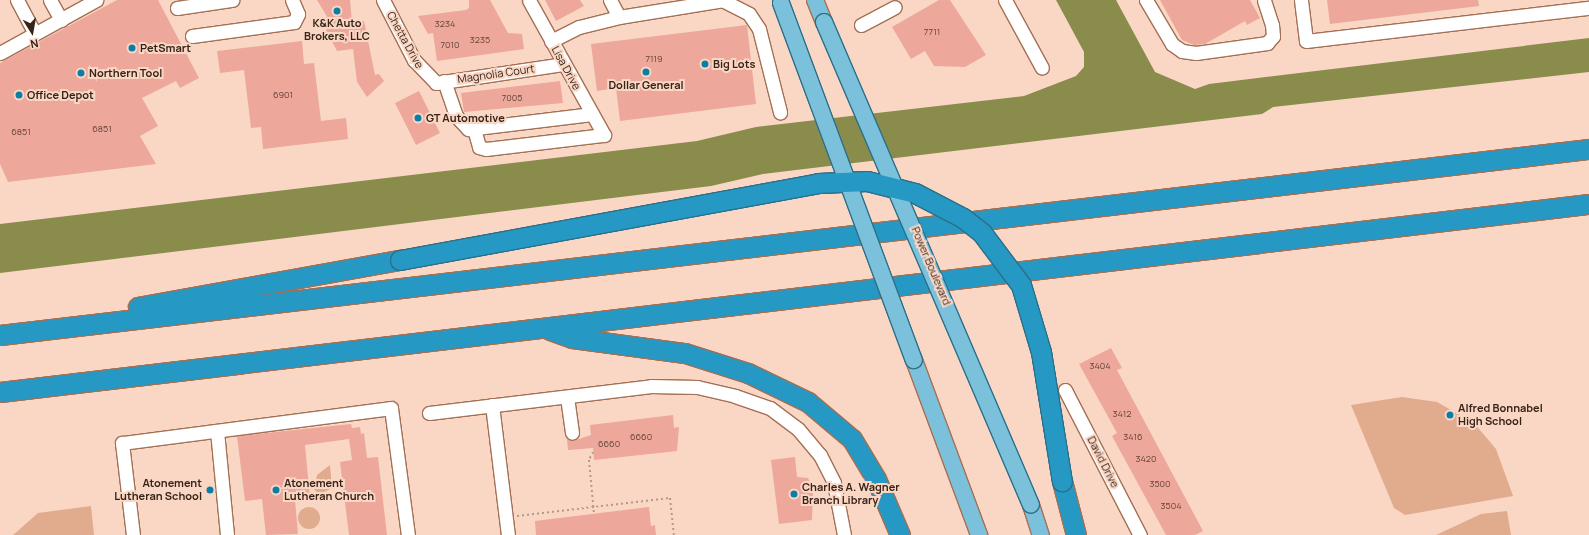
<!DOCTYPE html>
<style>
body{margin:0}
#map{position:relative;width:1589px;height:535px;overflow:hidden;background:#fad7c5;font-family:Manrope,sans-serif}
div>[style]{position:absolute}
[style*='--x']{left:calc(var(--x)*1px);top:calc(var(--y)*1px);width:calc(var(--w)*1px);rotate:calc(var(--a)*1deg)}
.green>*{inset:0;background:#e1ab8e}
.round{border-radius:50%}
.water>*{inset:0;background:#8a8c4c}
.building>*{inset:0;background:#eda79b}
.path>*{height:2px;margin-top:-1px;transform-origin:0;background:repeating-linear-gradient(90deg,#b69888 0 2px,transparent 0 5px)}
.roads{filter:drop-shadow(1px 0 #a37054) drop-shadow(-1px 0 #a37054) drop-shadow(0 1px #a37054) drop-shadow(0 -1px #a37054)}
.minor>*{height:13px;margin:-6.5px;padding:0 6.5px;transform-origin:6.5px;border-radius:6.5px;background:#fff}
.major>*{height:16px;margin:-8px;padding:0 8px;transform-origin:8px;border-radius:8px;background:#7cc1dc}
.highway>*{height:19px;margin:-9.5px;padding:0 9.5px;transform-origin:9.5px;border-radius:9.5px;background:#2598c4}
.bridges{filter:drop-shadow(1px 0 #2c6f87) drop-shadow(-1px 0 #2c6f87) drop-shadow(0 1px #2c6f87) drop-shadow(0 -1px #2c6f87)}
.major-bridge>*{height:16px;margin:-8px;padding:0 8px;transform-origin:8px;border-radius:8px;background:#7cc1dc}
.highway-bridge>*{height:19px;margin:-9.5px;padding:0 9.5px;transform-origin:9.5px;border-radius:9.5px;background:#2598c4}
.dots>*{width:11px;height:11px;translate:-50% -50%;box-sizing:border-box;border:2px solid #fad7c5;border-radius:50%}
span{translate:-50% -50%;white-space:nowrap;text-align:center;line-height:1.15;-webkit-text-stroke:4px #fad7c5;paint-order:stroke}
.number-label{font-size:9px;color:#654438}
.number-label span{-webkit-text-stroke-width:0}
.poi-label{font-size:11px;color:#382317;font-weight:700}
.left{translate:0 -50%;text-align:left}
.right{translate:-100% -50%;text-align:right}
.street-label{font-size:11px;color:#382317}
.north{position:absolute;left:12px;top:12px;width:40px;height:40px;-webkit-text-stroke:3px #fad7c5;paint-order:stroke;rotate:169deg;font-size:11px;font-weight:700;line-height:16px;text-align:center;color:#382317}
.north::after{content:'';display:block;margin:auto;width:14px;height:18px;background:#382317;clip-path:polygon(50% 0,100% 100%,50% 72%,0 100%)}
</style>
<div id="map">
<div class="green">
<i style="clip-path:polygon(1402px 397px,1437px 402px,1474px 423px,1496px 449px,1513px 496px,1405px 515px,1394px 508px,1351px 405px)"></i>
<i style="clip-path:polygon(330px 465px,332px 488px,319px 495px,314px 489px,317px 475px)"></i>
<i style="clip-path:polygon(91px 506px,94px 535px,13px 535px,38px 513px)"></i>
<i class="round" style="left:298px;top:507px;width:22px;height:22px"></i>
<i style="clip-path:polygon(1507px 511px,1511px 535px,1436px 535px,1481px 514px)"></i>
</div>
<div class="water">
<i style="clip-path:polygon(1056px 0,1116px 0,1155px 72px,1195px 89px,1209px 84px,1589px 38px,1589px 72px,1273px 107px,1262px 114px,763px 174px,711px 186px,0 273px,0 224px,697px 141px,756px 127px,1024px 96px,1076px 76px,1084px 67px,1084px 52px)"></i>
</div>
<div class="building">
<i style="clip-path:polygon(117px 0,158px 0,199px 78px,180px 88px,176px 81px,142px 98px,158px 126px,140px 136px,156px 164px,8px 182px,0 164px,0 63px)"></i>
<i style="clip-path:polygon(317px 0,350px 0,352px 22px,364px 21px,375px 75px,379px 74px,384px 81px,367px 97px,357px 82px,353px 49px,337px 51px,324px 26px,332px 25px)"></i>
<i style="clip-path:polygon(469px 0,490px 0,508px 33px,522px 34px,524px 49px,437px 61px,433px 33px,428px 34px,418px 16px,466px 10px,469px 8px)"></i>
<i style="clip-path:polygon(545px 0,580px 0,584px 6px,556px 21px)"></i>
<i style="clip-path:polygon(939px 0,950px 0,986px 55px,965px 67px,934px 66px,925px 51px,911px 59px,892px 27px)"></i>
<i style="clip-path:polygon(1160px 0,1250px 0,1260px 18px,1247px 25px,1245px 21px,1205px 44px,1194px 45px,1182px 40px)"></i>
<i style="clip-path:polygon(1327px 0,1478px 0,1479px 6px,1330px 24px)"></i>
<i style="clip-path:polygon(747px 25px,756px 104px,620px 121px,616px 88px,597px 91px,591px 44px)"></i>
<i style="clip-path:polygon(302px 41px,304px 64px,314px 63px,321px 121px,346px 118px,348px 139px,263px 149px,261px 127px,251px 128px,244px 70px,220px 73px,217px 51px)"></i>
<i style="clip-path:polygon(560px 81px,563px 103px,464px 112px,461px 93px)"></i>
<i style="clip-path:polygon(419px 91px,440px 133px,416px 145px,395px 103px)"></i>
<i style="clip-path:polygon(1111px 348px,1122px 368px,1117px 370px,1203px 531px,1195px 535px,1166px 535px,1112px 436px,1117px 433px,1079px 364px)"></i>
<i style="clip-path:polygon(673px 415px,674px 428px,679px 427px,677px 451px,594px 460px,593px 448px,568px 450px,567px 439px,573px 441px,591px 435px,590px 425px)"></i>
<i style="clip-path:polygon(351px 424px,352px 428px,360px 427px,361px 434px,364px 433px,367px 458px,378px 457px,387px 535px,349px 535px,340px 462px,352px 460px,349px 439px,305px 445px,310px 498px,295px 500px,298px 534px,266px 535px,262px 499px,245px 501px,237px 436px)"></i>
<i style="clip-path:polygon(795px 457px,797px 477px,808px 478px,813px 490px,812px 520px,779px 524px,771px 460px)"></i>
<i style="clip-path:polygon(649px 507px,651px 526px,655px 525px,656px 535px,536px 535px,535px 521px)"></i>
</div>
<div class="path">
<i style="--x:593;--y:452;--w:9;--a:117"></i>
<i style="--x:589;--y:460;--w:54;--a:84.7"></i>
<i style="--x:517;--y:516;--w:154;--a:-6.7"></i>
<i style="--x:670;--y:498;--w:37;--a:84"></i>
</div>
<div class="roads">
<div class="minor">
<i style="--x:17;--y:0;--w:38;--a:62"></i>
<i style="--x:50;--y:0;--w:23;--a:61"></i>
<i style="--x:383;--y:0;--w:68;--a:62.7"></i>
<i style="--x:414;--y:60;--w:32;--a:46"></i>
<i style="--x:436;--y:83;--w:128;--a:-8.5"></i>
<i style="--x:610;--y:0;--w:19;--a:62"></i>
<i style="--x:619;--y:17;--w:106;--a:-9.2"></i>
<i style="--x:1005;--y:0;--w:77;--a:61.4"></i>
<i style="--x:1146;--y:0;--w:51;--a:59.4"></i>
<i style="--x:1172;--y:44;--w:12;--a:35"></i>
<i style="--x:1182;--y:51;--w:14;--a:8"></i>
<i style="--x:1196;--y:53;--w:72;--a:-8"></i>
<i style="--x:1267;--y:43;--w:9;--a:-49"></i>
<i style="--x:1273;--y:36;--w:11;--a:-95"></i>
<i style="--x:1272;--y:25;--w:26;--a:-108"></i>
<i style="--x:1301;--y:0;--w:41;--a:83"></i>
<i style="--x:1306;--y:41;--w:285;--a:-6.7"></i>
<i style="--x:724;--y:1;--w:28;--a:27"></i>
<i style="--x:749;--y:14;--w:18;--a:56"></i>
<i style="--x:759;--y:29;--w:86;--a:75.8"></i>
<i style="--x:177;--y:8;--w:56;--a:-8.3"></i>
<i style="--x:861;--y:25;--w:38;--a:-28"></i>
<i style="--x:192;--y:36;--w:103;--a:-7.8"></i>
<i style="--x:294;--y:22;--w:9;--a:-63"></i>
<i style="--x:298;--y:14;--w:15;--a:-113"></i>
<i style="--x:551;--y:41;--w:31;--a:-27"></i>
<i style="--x:579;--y:27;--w:41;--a:-14"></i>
<i style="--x:0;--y:53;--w:110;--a:-28.9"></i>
<i style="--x:444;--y:81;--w:37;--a:71"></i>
<i style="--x:456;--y:116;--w:18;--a:47"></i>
<i style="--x:468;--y:129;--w:125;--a:-6.9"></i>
<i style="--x:474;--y:129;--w:19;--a:74"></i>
<i style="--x:479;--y:147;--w:7;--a:16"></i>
<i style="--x:486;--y:149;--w:119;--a:-6.8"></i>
<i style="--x:604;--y:135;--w:154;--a:-119.1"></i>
<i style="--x:1065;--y:390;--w:163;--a:62.7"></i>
<i style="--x:567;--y:397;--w:36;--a:82"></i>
<i style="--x:492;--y:405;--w:131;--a:83"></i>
<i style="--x:429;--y:413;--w:224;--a:-6.9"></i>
<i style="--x:651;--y:386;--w:46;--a:1.2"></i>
<i style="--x:697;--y:387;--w:39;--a:13"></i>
<i style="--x:735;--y:396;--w:37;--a:19"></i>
<i style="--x:770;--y:408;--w:35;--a:37"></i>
<i style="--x:798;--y:429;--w:34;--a:50"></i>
<i style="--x:820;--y:455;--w:31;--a:63"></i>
<i style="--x:834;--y:483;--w:53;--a:79.1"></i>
<i style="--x:217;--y:431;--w:104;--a:84.5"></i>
<i style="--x:133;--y:535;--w:93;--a:-96.8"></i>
<i style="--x:122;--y:443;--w:271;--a:-7.4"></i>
<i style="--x:391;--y:408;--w:128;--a:82.4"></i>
</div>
<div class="major">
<i style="--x:815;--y:0;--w:24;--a:68"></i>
<i style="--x:914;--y:360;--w:187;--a:69.6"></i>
<i style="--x:1031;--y:505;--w:32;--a:72"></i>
</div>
<div class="highway">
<i style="--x:138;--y:307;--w:266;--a:-10.2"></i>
<i style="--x:550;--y:330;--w:23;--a:20"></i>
<i style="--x:572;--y:338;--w:114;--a:7.6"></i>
<i style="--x:685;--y:353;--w:66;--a:17.6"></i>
<i style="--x:748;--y:373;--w:67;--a:25.8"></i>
<i style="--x:808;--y:402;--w:57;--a:40.1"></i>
<i style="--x:852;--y:439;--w:47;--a:59"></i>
<i style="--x:876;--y:479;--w:61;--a:66.8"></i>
<i style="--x:0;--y:335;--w:1600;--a:-6.68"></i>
<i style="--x:0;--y:392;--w:1600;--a:-6.75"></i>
<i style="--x:1062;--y:481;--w:56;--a:75.5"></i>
</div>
</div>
<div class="bridges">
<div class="major-bridge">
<i style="--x:781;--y:3;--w:381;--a:69.6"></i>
<i style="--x:824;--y:22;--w:525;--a:66.8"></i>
</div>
<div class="highway-bridge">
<i style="--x:400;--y:260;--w:425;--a:-10.4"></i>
<i style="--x:818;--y:183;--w:49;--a:-2.3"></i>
<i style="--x:867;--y:181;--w:49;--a:14"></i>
<i style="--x:915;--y:193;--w:54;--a:27.5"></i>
<i style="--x:963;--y:218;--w:24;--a:38"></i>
<i style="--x:982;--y:233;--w:65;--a:53.1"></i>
<i style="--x:1021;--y:285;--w:70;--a:73.4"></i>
<i style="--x:1041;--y:352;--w:131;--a:80.8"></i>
</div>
</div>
<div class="dots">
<i style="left:337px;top:11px;background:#0b7ea6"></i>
<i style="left:132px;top:48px;background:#0b7ea6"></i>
<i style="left:705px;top:64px;background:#0b7ea6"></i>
<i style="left:646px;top:72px;background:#0b7ea6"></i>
<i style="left:81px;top:73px;background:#0b7ea6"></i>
<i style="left:19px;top:95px;background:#0b7ea6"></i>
<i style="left:418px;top:118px;background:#0b7ea6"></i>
<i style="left:1450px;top:415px;background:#0b7ea6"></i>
<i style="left:210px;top:490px;background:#0b7ea6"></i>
<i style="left:276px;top:490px;background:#0b7ea6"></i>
<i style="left:794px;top:494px;background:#0b7ea6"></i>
</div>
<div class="number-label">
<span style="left:445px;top:24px">3234</span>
<span style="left:932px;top:32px">7711</span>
<span style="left:480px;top:40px">3235</span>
<span style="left:450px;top:45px">7010</span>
<span style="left:654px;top:59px">7119</span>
<span style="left:283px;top:95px">6901</span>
<span style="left:512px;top:98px">7005</span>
<span style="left:102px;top:129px">6851</span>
<span style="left:21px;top:132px">6851</span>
<span style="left:1100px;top:366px">3404</span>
<span style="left:1122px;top:414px">3412</span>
<span style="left:641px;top:437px">6660</span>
<span style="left:1133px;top:437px">3416</span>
<span style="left:609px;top:444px">6660</span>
<span style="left:1146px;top:459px">3420</span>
<span style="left:1160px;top:484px">3500</span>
<span style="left:1171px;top:506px">3504</span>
</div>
<div class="poi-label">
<span style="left:337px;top:30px">K&amp;K Auto<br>Brokers, LLC</span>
<span class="left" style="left:140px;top:48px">PetSmart</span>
<span class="left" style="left:713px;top:64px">Big Lots</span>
<span class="left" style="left:89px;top:73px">Northern Tool</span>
<span style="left:646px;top:85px">Dollar General</span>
<span class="left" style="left:27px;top:95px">Office Depot</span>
<span class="left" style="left:426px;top:118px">GT Automotive</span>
<span class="left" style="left:1458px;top:415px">Alfred Bonnabel<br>High School</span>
<span class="right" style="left:202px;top:490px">Atonement<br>Lutheran School</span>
<span class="left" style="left:284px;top:490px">Atonement<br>Lutheran Church</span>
<span class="left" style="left:802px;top:494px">Charles A. Wagner<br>Branch Library</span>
</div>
<div class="street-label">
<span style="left:405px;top:40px;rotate:61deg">Chetta Drive</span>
<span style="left:566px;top:68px;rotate:61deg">Lisa Drive</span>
<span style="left:496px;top:74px;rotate:-8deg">Magnolia Court</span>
<span style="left:931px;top:266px;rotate:67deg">Power Boulevard</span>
<span style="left:1103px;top:462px;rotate:63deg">David Drive</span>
</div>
<div class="north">N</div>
</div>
